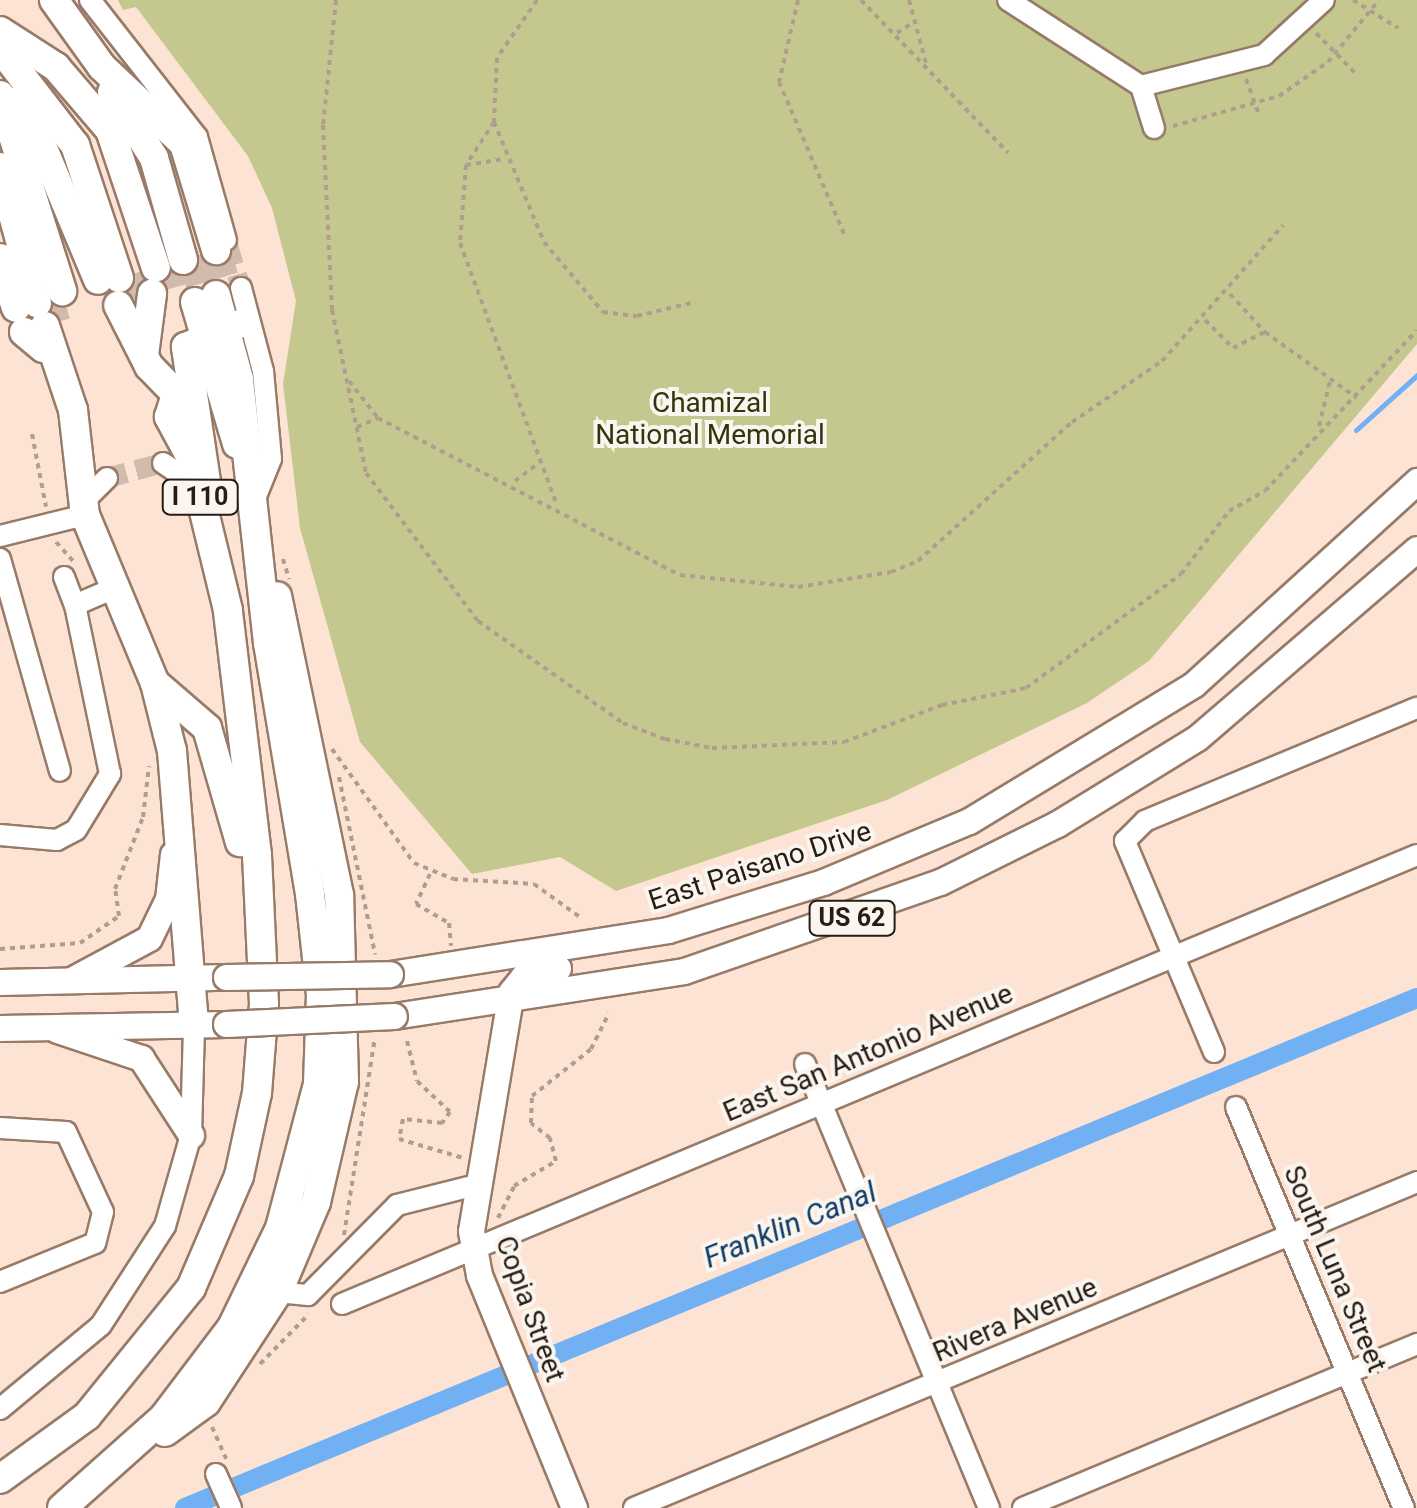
<!DOCTYPE html>
<style>
body{margin:0}
#map{position:relative;width:1417px;height:1508px;overflow:hidden;background:#fce3d3;font-family:Roboto,sans-serif}
div>[style]{position:absolute}
[style*='--x']{left:calc(var(--x)*1px);top:calc(var(--y)*1px);width:calc(var(--w)*1px);rotate:calc(var(--a)*1deg)}
.green>*{inset:0;background:#c4c88e}
.stream>*{height:5px;margin:-2.5px;padding:0 2.5px;transform-origin:2.5px;border-radius:2.5px;background:#71b1f3}
.canal>*{height:20px;margin:-10px;padding:0 10px;transform-origin:10px;border-radius:10px;background:#71b1f3}
.minor-tunnel>*{height:20px;margin-top:-10px;transform-origin:0;background:repeating-linear-gradient(90deg,#d1bbad 0 20px,transparent 0 30px)}
.highway-tunnel>*{height:28px;margin-top:-14px;transform-origin:0;background:repeating-linear-gradient(90deg,#d1bbad 0 28px,transparent 0 42px)}
.path>*{height:4px;margin-top:-2px;transform-origin:0;background:repeating-linear-gradient(90deg,#b19d90 0 5px,transparent 0 10px)}
.roads{filter:drop-shadow(2px 0 #977b68) drop-shadow(-2px 0 #977b68) drop-shadow(0 2px #977b68) drop-shadow(0 -2px #977b68)}
.minor>*{height:20px;margin:-10px;padding:0 10px;transform-origin:10px;border-radius:10px;background:#fff}
.major>*{height:25px;margin:-12.5px;padding:0 12.5px;transform-origin:12.5px;border-radius:12.5px;background:#fff}
.highway>*{height:28px;margin:-14px;padding:0 14px;transform-origin:14px;border-radius:14px;background:#fff}
.bridges{filter:drop-shadow(2px 0 #977b68) drop-shadow(-2px 0 #977b68) drop-shadow(0 2px #977b68) drop-shadow(0 -2px #977b68)}
.major-bridge>*{height:25px;margin:-12.5px;padding:0 12.5px;transform-origin:12.5px;border-radius:12.5px;background:#fff}
span{translate:-50% -50%;white-space:nowrap;text-align:center;line-height:1.15;-webkit-text-stroke:8px #fbf5f0;paint-order:stroke}
.shield-label span{padding:2px 8px;background:#fbf5f0;border:2px solid;border-radius:8px;-webkit-text-stroke-width:0}
.shield-label{font-size:25px;color:#261c14;font-weight:700}
.park-label{font-size:28px;color:#33340c}
.street-label{font-size:28px;color:#261c14}
.water-label{font-size:30px;color:#0f3d67;font-style:italic}
</style>
<div id="map">
<div class="green">
<i style="clip-path:polygon(118px 0,1417px 0,1417px 344px,1149px 661px,1087px 703px,887px 800px,616px 891px,560px 857px,472px 874px,360px 742px,300px 528px,283px 384px,296px 301px,272px 208px,248px 156px,136px 7px,123px 10px)"></i>
</div>
<div class="stream">
<i style="--x:1356;--y:430;--w:82;--a:-42"></i>
</div>
<div class="canal">
<i style="--x:185;--y:1508;--w:1333;--a:-22.49"></i>
</div>
<div class="minor-tunnel">
<i style="--x:228;--y:246;--w:44;--a:72.8"></i>
<i style="--x:107;--y:478;--w:58;--a:-15"></i>
</div>
<div class="highway-tunnel">
<i style="--x:216;--y:250;--w:43;--a:72.4"></i>
<i style="--x:192;--y:257;--w:44;--a:74.1"></i>
<i style="--x:169;--y:263;--w:25;--a:74"></i>
<i style="--x:132;--y:274;--w:25;--a:74"></i>
<i style="--x:50;--y:299;--w:24;--a:75"></i>
</div>
<div class="path">
<i style="--x:336;--y:0;--w:126;--a:95.9"></i>
<i style="--x:323;--y:125;--w:185;--a:87.2"></i>
<i style="--x:332;--y:310;--w:167;--a:78.2"></i>
<i style="--x:366;--y:473;--w:186;--a:52.9"></i>
<i style="--x:478;--y:621;--w:177;--a:35.1"></i>
<i style="--x:623;--y:723;--w:45;--a:20.9"></i>
<i style="--x:665;--y:739;--w:48;--a:10.8"></i>
<i style="--x:712;--y:748;--w:132;--a:-2.6"></i>
<i style="--x:844;--y:742;--w:105;--a:-20.7"></i>
<i style="--x:942;--y:705;--w:86;--a:-11.4"></i>
<i style="--x:1026;--y:688;--w:192;--a:-36.3"></i>
<i style="--x:1181;--y:574;--w:79;--a:-52.7"></i>
<i style="--x:1229;--y:511;--w:41;--a:-29.1"></i>
<i style="--x:1265;--y:491;--w:221;--a:-46.6"></i>
<i style="--x:537;--y:0;--w:70;--a:124.6"></i>
<i style="--x:497;--y:58;--w:64;--a:92.7"></i>
<i style="--x:494;--y:122;--w:130;--a:67.4"></i>
<i style="--x:544;--y:242;--w:92;--a:49.9"></i>
<i style="--x:603;--y:312;--w:34;--a:7"></i>
<i style="--x:637;--y:316;--w:60;--a:-13.6"></i>
<i style="--x:798;--y:0;--w:84;--a:103"></i>
<i style="--x:779;--y:82;--w:168;--a:66.8"></i>
<i style="--x:861;--y:0;--w:212;--a:46.1"></i>
<i style="--x:909;--y:0;--w:65;--a:74.9"></i>
<i style="--x:1353;--y:0;--w:53;--a:31.9"></i>
<i style="--x:897;--y:33;--w:20;--a:-33"></i>
<i style="--x:1316;--y:33;--w:60;--a:45.7"></i>
<i style="--x:1246;--y:79;--w:38;--a:70"></i>
<i style="--x:494;--y:122;--w:51;--a:123.1"></i>
<i style="--x:466;--y:165;--w:78;--a:94.4"></i>
<i style="--x:460;--y:243;--w:279;--a:69.7"></i>
<i style="--x:1173;--y:126;--w:110;--a:-15.8"></i>
<i style="--x:1279;--y:96;--w:60;--a:-34.8"></i>
<i style="--x:1328;--y:62;--w:80;--a:-50.6"></i>
<i style="--x:466;--y:165;--w:38;--a:-9"></i>
<i style="--x:1230;--y:294;--w:52;--a:47.4"></i>
<i style="--x:1265;--y:332;--w:113;--a:35.7"></i>
<i style="--x:1205;--y:320;--w:40;--a:45"></i>
<i style="--x:1233;--y:348;--w:36;--a:-27"></i>
<i style="--x:349;--y:381;--w:47;--a:51.9"></i>
<i style="--x:378;--y:418;--w:340;--a:27.5"></i>
<i style="--x:680;--y:575;--w:119;--a:5.8"></i>
<i style="--x:798;--y:587;--w:94;--a:-9.2"></i>
<i style="--x:891;--y:572;--w:29;--a:-22"></i>
<i style="--x:918;--y:561;--w:207;--a:-42.1"></i>
<i style="--x:1072;--y:422;--w:109;--a:-34.1"></i>
<i style="--x:1162;--y:361;--w:182;--a:-48.3"></i>
<i style="--x:1319;--y:426;--w:50;--a:-76.2"></i>
<i style="--x:357;--y:427;--w:23;--a:-23"></i>
<i style="--x:32;--y:434;--w:74;--a:79.1"></i>
<i style="--x:515;--y:481;--w:30;--a:-37"></i>
<i style="--x:56;--y:542;--w:28;--a:48"></i>
<i style="--x:283;--y:559;--w:21;--a:73"></i>
<i style="--x:332;--y:749;--w:140;--a:54.3"></i>
<i style="--x:414;--y:863;--w:42;--a:22.3"></i>
<i style="--x:453;--y:879;--w:81;--a:3.5"></i>
<i style="--x:534;--y:884;--w:57;--a:35.7"></i>
<i style="--x:339;--y:777;--w:181;--a:78.5"></i>
<i style="--x:430;--y:874;--w:33;--a:115"></i>
<i style="--x:416;--y:904;--w:38;--a:30"></i>
<i style="--x:449;--y:923;--w:23;--a:85"></i>
<i style="--x:0;--y:949;--w:80;--a:-4.3"></i>
<i style="--x:80;--y:943;--w:47;--a:-34.7"></i>
<i style="--x:119;--y:916;--w:27;--a:-98"></i>
<i style="--x:115;--y:889;--w:77;--a:-68.7"></i>
<i style="--x:143;--y:817;--w:51;--a:-83.3"></i>
<i style="--x:407;--y:1041;--w:41;--a:76"></i>
<i style="--x:417;--y:1081;--w:45;--a:43.2"></i>
<i style="--x:450;--y:1112;--w:14;--a:126"></i>
<i style="--x:442;--y:1123;--w:39;--a:-174"></i>
<i style="--x:403;--y:1119;--w:20;--a:101"></i>
<i style="--x:399;--y:1139;--w:67;--a:16.5"></i>
<i style="--x:498;--y:1218;--w:36;--a:-63"></i>
<i style="--x:514;--y:1186;--w:49;--a:-30.8"></i>
<i style="--x:556;--y:1161;--w:24;--a:-105"></i>
<i style="--x:550;--y:1138;--w:24;--a:-142"></i>
<i style="--x:531;--y:1123;--w:27;--a:-88"></i>
<i style="--x:532;--y:1096;--w:75;--a:-38.5"></i>
<i style="--x:591;--y:1049;--w:40;--a:-63.4"></i>
<i style="--x:344;--y:1235;--w:199;--a:-81.1"></i>
<i style="--x:260;--y:1364;--w:70;--a:-45.6"></i>
<i style="--x:212;--y:1427;--w:35;--a:66"></i>
</div>
<div class="roads">
<div class="minor">
<i style="--x:90;--y:0;--w:174;--a:52"></i>
<i style="--x:197;--y:137;--w:107;--a:74.3"></i>
<i style="--x:1008;--y:0;--w:158;--a:32.9"></i>
<i style="--x:1141;--y:86;--w:127;--a:-14.1"></i>
<i style="--x:1264;--y:55;--w:81;--a:-42.5"></i>
<i style="--x:1141;--y:86;--w:44;--a:72.8"></i>
<i style="--x:241;--y:288;--w:86;--a:75.2"></i>
<i style="--x:263;--y:371;--w:88;--a:84.8"></i>
<i style="--x:271;--y:459;--w:45;--a:112"></i>
<i style="--x:163;--y:463;--w:40;--a:34"></i>
<i style="--x:83;--y:502;--w:34;--a:-45"></i>
<i style="--x:0;--y:536;--w:88;--a:-13.9"></i>
<i style="--x:0;--y:559;--w:220;--a:74.2"></i>
<i style="--x:64;--y:577;--w:30;--a:69"></i>
<i style="--x:0;--y:835;--w:57;--a:5"></i>
<i style="--x:57;--y:840;--w:21;--a:-28"></i>
<i style="--x:76;--y:830;--w:66;--a:-58.7"></i>
<i style="--x:110;--y:774;--w:173;--a:-101.7"></i>
<i style="--x:75;--y:605;--w:40;--a:-23.4"></i>
<i style="--x:1214;--y:1052;--w:229;--a:-112.9"></i>
<i style="--x:1125;--y:841;--w:28;--a:-45"></i>
<i style="--x:1145;--y:821;--w:295;--a:-22.6"></i>
<i style="--x:805;--y:1064;--w:481;--a:67.5"></i>
<i style="--x:1236;--y:1107;--w:435;--a:67.3"></i>
<i style="--x:0;--y:1128;--w:66;--a:3.5"></i>
<i style="--x:66;--y:1132;--w:88;--a:65.2"></i>
<i style="--x:103;--y:1212;--w:32;--a:104"></i>
<i style="--x:95;--y:1243;--w:103;--a:157.7"></i>
<i style="--x:278;--y:1292;--w:30;--a:6"></i>
<i style="--x:308;--y:1295;--w:127;--a:-45.3"></i>
<i style="--x:397;--y:1205;--w:81;--a:-14.2"></i>
<i style="--x:342;--y:1304;--w:1165;--a:-22.67"></i>
<i style="--x:0;--y:1409;--w:131;--a:-39.7"></i>
<i style="--x:101;--y:1325;--w:118;--a:-57.1"></i>
<i style="--x:165;--y:1226;--w:95;--a:-74.1"></i>
<i style="--x:191;--y:1135;--w:109;--a:-88.4"></i>
<i style="--x:216;--y:1474;--w:37;--a:66"></i>
<i style="--x:634;--y:1508;--w:848;--a:-22.6"></i>
<i style="--x:1023;--y:1508;--w:427;--a:-22.6"></i>
</div>
<div class="major">
<i style="--x:558;--y:968;--w:36;--a:166"></i>
<i style="--x:523;--y:977;--w:19;--a:129"></i>
<i style="--x:511;--y:992;--w:242;--a:99.5"></i>
<i style="--x:471;--y:1231;--w:45;--a:79.7"></i>
<i style="--x:479;--y:1275;--w:252;--a:67.8"></i>
<i style="--x:390;--y:974;--w:281;--a:-9"></i>
<i style="--x:668;--y:930;--w:162;--a:-17.2"></i>
<i style="--x:823;--y:882;--w:158;--a:-22.7"></i>
<i style="--x:969;--y:821;--w:263;--a:-31.3"></i>
<i style="--x:1194;--y:684;--w:302;--a:-42.3"></i>
<i style="--x:73;--y:979;--w:86;--a:-28.3"></i>
<i style="--x:149;--y:938;--w:43;--a:-64"></i>
<i style="--x:168;--y:899;--w:45;--a:-83.7"></i>
<i style="--x:0;--y:982;--w:226;--a:-1.3"></i>
<i style="--x:394;--y:1016;--w:293;--a:-8.8"></i>
<i style="--x:684;--y:971;--w:271;--a:-19.2"></i>
<i style="--x:940;--y:882;--w:131;--a:-26.4"></i>
<i style="--x:1057;--y:824;--w:164;--a:-31.6"></i>
<i style="--x:1197;--y:738;--w:290;--a:-40.7"></i>
<i style="--x:0;--y:1028;--w:226;--a:-1"></i>
<i style="--x:57;--y:1030;--w:89;--a:18.4"></i>
<i style="--x:141;--y:1058;--w:92;--a:57"></i>
</div>
<div class="highway">
<i style="--x:54;--y:0;--w:82;--a:54.4"></i>
<i style="--x:102;--y:67;--w:112;--a:43.2"></i>
<i style="--x:184;--y:144;--w:111;--a:73.2"></i>
<i style="--x:0;--y:31;--w:67;--a:32.7"></i>
<i style="--x:56;--y:67;--w:83;--a:49.4"></i>
<i style="--x:110;--y:130;--w:145;--a:71.6"></i>
<i style="--x:0;--y:48;--w:123;--a:52.3"></i>
<i style="--x:75;--y:145;--w:140;--a:71.7"></i>
<i style="--x:112;--y:92;--w:78;--a:57.5"></i>
<i style="--x:154;--y:158;--w:106;--a:74.1"></i>
<i style="--x:0;--y:95;--w:206;--a:72.4"></i>
<i style="--x:22;--y:98;--w:197;--a:67.3"></i>
<i style="--x:0;--y:167;--w:141;--a:74.8"></i>
<i style="--x:0;--y:258;--w:52;--a:72.3"></i>
<i style="--x:195;--y:302;--w:148;--a:73.5"></i>
<i style="--x:45;--y:326;--w:89;--a:71.6"></i>
<i style="--x:73;--y:410;--w:106;--a:83.5"></i>
<i style="--x:85;--y:515;--w:182;--a:67.4"></i>
<i style="--x:155;--y:683;--w:70;--a:76"></i>
<i style="--x:172;--y:751;--w:276;--a:85.4"></i>
<i style="--x:24;--y:332;--w:25;--a:40"></i>
<i style="--x:144;--y:355;--w:62;--a:-82.5"></i>
<i style="--x:207;--y:488;--w:143;--a:-98.5"></i>
<i style="--x:186;--y:347;--w:55;--a:-23.7"></i>
<i style="--x:155;--y:683;--w:69;--a:40.9"></i>
<i style="--x:207;--y:728;--w:119;--a:73.9"></i>
<i style="--x:165;--y:1432;--w:51;--a:-36.2"></i>
<i style="--x:206;--y:1402;--w:131;--a:-56.8"></i>
<i style="--x:278;--y:1292;--w:98;--a:-67.1"></i>
<i style="--x:316;--y:1202;--w:123;--a:-76.9"></i>
<i style="--x:344;--y:1082;--w:187;--a:-91.5"></i>
<i style="--x:339;--y:895;--w:305;--a:-101.7"></i>
<i style="--x:0;--y:1479;--w:107;--a:-35.9"></i>
<i style="--x:87;--y:1416;--w:165;--a:-50.9"></i>
<i style="--x:191;--y:1288;--w:122;--a:-66.8"></i>
<i style="--x:239;--y:1176;--w:85;--a:-77.8"></i>
<i style="--x:257;--y:1093;--w:89;--a:-85.5"></i>
<i style="--x:264;--y:1004;--w:149;--a:-92.7"></i>
<i style="--x:257;--y:855;--w:247;--a:-96.8"></i>
<i style="--x:228;--y:610;--w:156;--a:-103.7"></i>
<i style="--x:191;--y:458;--w:47;--a:-118.2"></i>
<i style="--x:169;--y:417;--w:24;--a:-73"></i>
<i style="--x:176;--y:394;--w:39;--a:-134"></i>
<i style="--x:149;--y:366;--w:68;--a:-116.9"></i>
<i style="--x:62;--y:1508;--w:137;--a:-41.7"></i>
<i style="--x:164;--y:1417;--w:113;--a:-52.9"></i>
<i style="--x:232;--y:1327;--w:110;--a:-64.1"></i>
<i style="--x:280;--y:1228;--w:149;--a:-75.2"></i>
<i style="--x:318;--y:1084;--w:89;--a:-88.1"></i>
<i style="--x:321;--y:995;--w:102;--a:-96.2"></i>
<i style="--x:310;--y:894;--w:254;--a:-99.5"></i>
<i style="--x:268;--y:643;--w:266;--a:-96.3"></i>
<i style="--x:239;--y:379;--w:87;--a:-105.3"></i>
</div>
</div>
<div class="bridges">
<div class="major-bridge">
<i style="--x:226;--y:977;--w:164;--a:-1"></i>
<i style="--x:226;--y:1024;--w:168;--a:-2.7"></i>
</div>
</div>
<div class="shield-label">
<span style="left:200px;top:497px">I 110</span>
<span style="left:852px;top:918px">US 62</span>
</div>
<div class="park-label">
<span style="left:710px;top:419px">Chamizal<br>National Memorial</span>
</div>
<div class="street-label">
<span style="left:760px;top:866px;rotate:-18deg">East Paisano Drive</span>
<span style="left:868px;top:1053px;rotate:-23deg">East San Antonio Avenue</span>
<span style="left:1335px;top:1269px;rotate:67deg">South Luna Street</span>
<span style="left:530px;top:1309px;rotate:70deg">Copia Street</span>
<span style="left:1015px;top:1320px;rotate:-23deg">Rivera Avenue</span>
</div>
<div class="water-label">
<span style="left:790px;top:1225px;rotate:-22deg">Franklin Canal</span>
</div>
</div>
